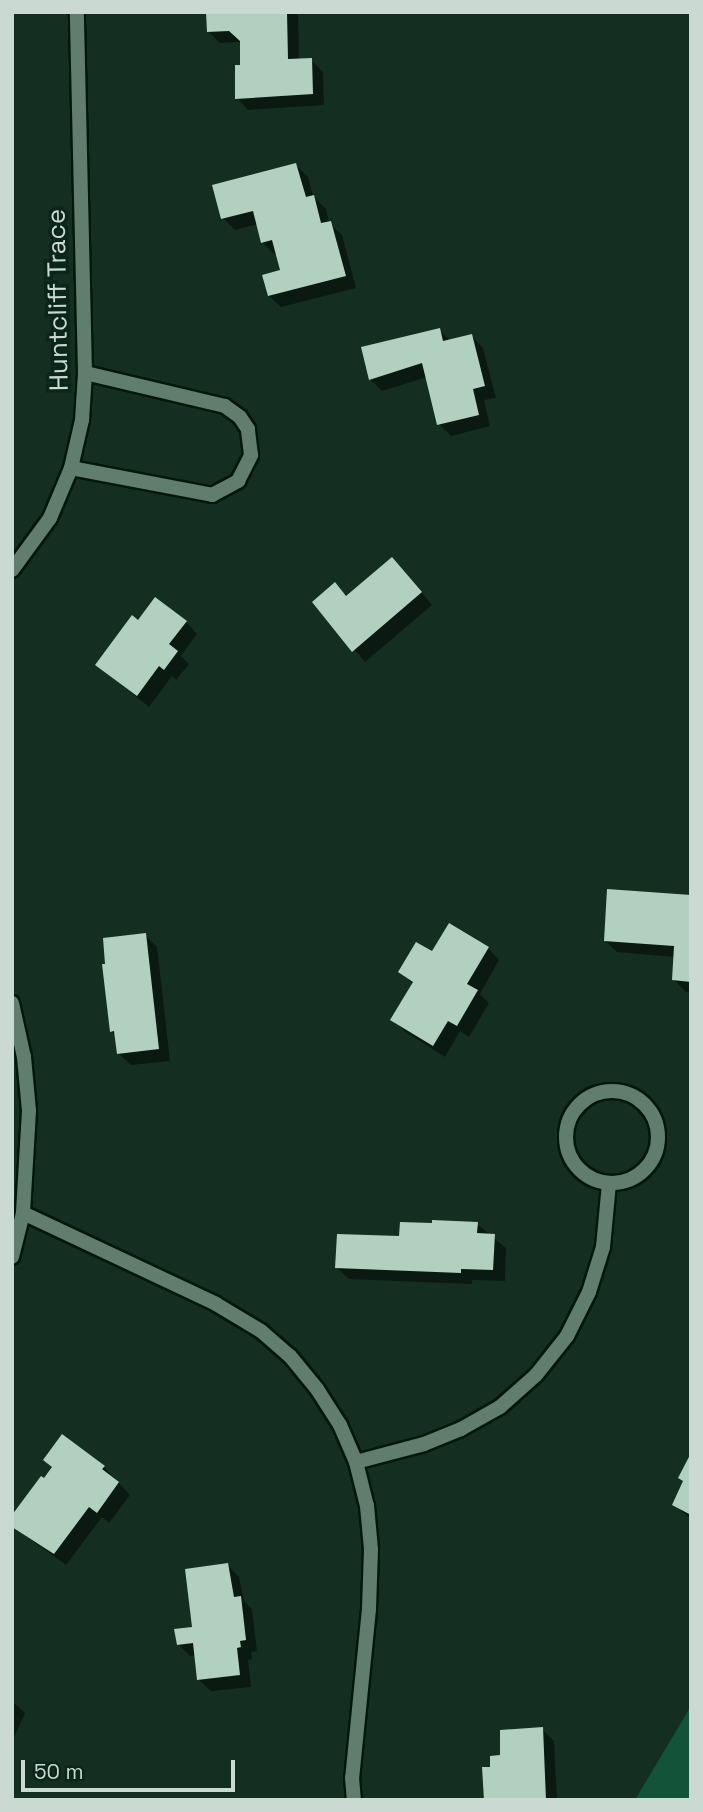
<!DOCTYPE html>
<style>
body{margin:0}
#map{position:relative;width:703px;height:1812px;overflow:hidden;background:#142f22;font-family:"Space Grotesk",sans-serif}
div>[style]{position:absolute}
[style*='--x']{left:calc(var(--x)*1px);top:calc(var(--y)*1px);width:calc(var(--w)*1px);rotate:calc(var(--a)*1deg)}
.green>*{inset:0;background:#125339}
.shadow>*{inset:0;background:#0007}
.building>*{inset:0;background:#b1d0bf}
.roads{filter:drop-shadow(2px 0 #00170b) drop-shadow(-2px 0 #00170b) drop-shadow(0 2px #00170b) drop-shadow(0 -2px #00170b)}
.street>*{height:14px;margin:-7px;padding:0 7px;transform-origin:7px;border-radius:7px;background:#607d6e}
.street>.ring{margin:-7px;padding:0;box-sizing:content-box;background:none;border:14px solid #607d6e;border-radius:50%}
span{translate:-50% -50%;white-space:nowrap;text-align:center;line-height:1.15;-webkit-text-stroke:7px #0a2519;paint-order:stroke}
.street-label{font-size:26px;color:#cad9d1}
.frame{position:absolute;inset:0;border:14px solid #cad9d1;pointer-events:none}
.scale{position:absolute;left:21px;top:1760px;width:214px;height:32px;box-sizing:border-box;border:4px solid #cad9d1;border-top:0;padding-left:9px;font-size:21px;line-height:24px;white-space:nowrap;color:#cad9d1;-webkit-text-stroke:5px #0a2519;paint-order:stroke}
</style>
<div id="map">
<div class="green">
<i style="clip-path:polygon(691px 1706px,691px 1800px,635px 1800px)"></i>
</div>
<div class="shadow">
<i style="clip-path:polygon(208px 12px,298px 12px,299px 60px,311px 60px,323px 72px,324px 105px,248px 110px,237px 98px,242px 67px,241px 42px,220px 43px,208px 31px)"></i>
<i style="clip-path:polygon(296px 165px,308px 177px,313px 196px,326px 209px,329px 223px,342px 235px,356px 288px,281px 307px,269px 296px,283px 271px,278px 253px,274px 254px,262px 242px,258px 224px,235px 230px,223px 218px)"></i>
<i style="clip-path:polygon(439px 330px,451px 341px,472px 336px,483px 348px,496px 398px,484px 400px,490px 426px,451px 436px,439px 424px,427px 377px,382px 391px,370px 379px)"></i>
<i style="clip-path:polygon(404px 571px,432px 605px,365px 662px,314px 602px,335px 585px,347px 597px)"></i>
<i style="clip-path:polygon(186px 622px,197px 634px,181px 656px,189px 664px,176px 680px,172px 676px,149px 707px,97px 665px)"></i>
<i style="clip-path:polygon(691px 896px,691px 992px,686px 992px,674px 980px,675px 957px,617px 952px,605px 941px)"></i>
<i style="clip-path:polygon(145px 935px,157px 947px,170px 1061px,131px 1065px,119px 1054px,117px 1036px,111px 1031px)"></i>
<i style="clip-path:polygon(488px 948px,499px 960px,480px 994px,489px 1003px,469px 1037px,460px 1031px,445px 1057px,404px 1031px,392px 1019px,414px 985px,400px 972px,433px 953px)"></i>
<i style="clip-path:polygon(477px 1224px,506px 1248px,505px 1281px,472px 1280px,472px 1284px,349px 1279px,337px 1268px,401px 1238px)"></i>
<i style="clip-path:polygon(691px 1457px,691px 1519px,674px 1505px,685px 1482px)"></i>
<i style="clip-path:polygon(45px 1460px,104px 1467px,130px 1495px,109px 1523px,102px 1517px,66px 1565px,12px 1526px,53px 1468px)"></i>
<i style="clip-path:polygon(227px 1565px,239px 1577px,244px 1601px,252px 1609px,257px 1651px,251px 1652px,252px 1659px,248px 1660px,251px 1687px,211px 1691px,199px 1680px,196px 1655px,190px 1656px,178px 1644px,194px 1628px)"></i>
<i style="clip-path:polygon(12px 1701px,25px 1713px,12px 1742px)"></i>
<i style="clip-path:polygon(542px 1729px,554px 1741px,557px 1800px,486px 1800px,492px 1768px,502px 1757px)"></i>
</div>
<div class="building">
<i style="clip-path:polygon(206px 12px,287px 12px,288px 59px,312px 58px,313px 94px,235px 99px,235px 65px,240px 65px,240px 41px,229px 31px,207px 32px)"></i>
<i style="clip-path:polygon(296px 163px,306px 197px,314px 195px,321px 223px,331px 221px,346px 276px,268px 296px,262px 275px,280px 270px,272px 240px,261px 243px,253px 211px,221px 219px,212px 185px)"></i>
<i style="clip-path:polygon(440px 328px,443px 341px,472px 334px,485px 386px,473px 389px,479px 415px,437px 425px,422px 363px,369px 380px,361px 347px)"></i>
<i style="clip-path:polygon(392px 557px,422px 592px,352px 652px,312px 602px,335px 582px,346px 596px)"></i>
<i style="clip-path:polygon(155px 597px,187px 621px,169px 644px,178px 651px,164px 670px,159px 666px,137px 696px,95px 665px,132px 615px,138px 620px)"></i>
<i style="clip-path:polygon(607px 889px,691px 895px,691px 982px,672px 980px,674px 946px,604px 941px)"></i>
<i style="clip-path:polygon(449px 923px,489px 947px,467px 984px,478px 990px,457px 1026px,448px 1021px,433px 1046px,390px 1020px,413px 982px,398px 972px,416px 942px,432px 951px)"></i>
<i style="clip-path:polygon(146px 933px,159px 1049px,117px 1054px,114px 1031px,110px 1032px,102px 964px,105px 964px,103px 938px)"></i>
<i style="clip-path:polygon(432px 1220px,478px 1222px,477px 1233px,495px 1234px,493px 1270px,461px 1269px,461px 1273px,335px 1268px,337px 1234px,399px 1236px,400px 1222px,432px 1223px)"></i>
<i style="clip-path:polygon(62px 1434px,105px 1466px,102px 1469px,119px 1482px,97px 1513px,89px 1507px,54px 1554px,12px 1527px,12px 1515px,41px 1476px,44px 1478px,52px 1467px,43px 1460px)"></i>
<i style="clip-path:polygon(691px 1453px,691px 1515px,672px 1505px,683px 1481px,678px 1478px)"></i>
<i style="clip-path:polygon(228px 1563px,234px 1597px,241px 1596px,246px 1640px,240px 1641px,241px 1647px,237px 1648px,240px 1675px,197px 1680px,193px 1643px,177px 1645px,174px 1629px,192px 1627px,185px 1569px)"></i>
<i style="clip-path:polygon(543px 1727px,546px 1800px,484px 1800px,482px 1767px,490px 1767px,490px 1756px,500px 1755px,500px 1730px)"></i>
</div>
<div class="roads">
<div class="street">
<i style="--x:71;--y:468;--w:144;--a:10.8"></i>
<i style="--x:212;--y:495;--w:30;--a:-28"></i>
<i style="--x:238;--y:481;--w:29;--a:-63"></i>
<i style="--x:251;--y:455;--w:26;--a:-97"></i>
<i style="--x:248;--y:429;--w:14;--a:-124"></i>
<i style="--x:240;--y:417;--w:19;--a:-144"></i>
<i style="--x:225;--y:406;--w:144;--a:-166.7"></i>
<i style="--x:12;--y:570;--w:64;--a:-53.8"></i>
<i style="--x:50;--y:518;--w:54;--a:-67.2"></i>
<i style="--x:71;--y:468;--w:49;--a:-77.1"></i>
<i style="--x:82;--y:420;--w:47;--a:-86.3"></i>
<i style="--x:85;--y:373;--w:361;--a:-91.3"></i>
<i style="--x:12;--y:1003;--w:55;--a:77.5"></i>
<i style="--x:24;--y:1057;--w:54;--a:84.7"></i>
<i style="--x:29;--y:1111;--w:102;--a:93.4"></i>
<i style="--x:23;--y:1213;--w:45;--a:104"></i>
<i class="ring" style="left:566px;top:1091px;width:78px;height:78px"></i>
<i style="--x:23;--y:1213;--w:213;--a:25.2"></i>
<i style="--x:216;--y:1304;--w:52;--a:31"></i>
<i style="--x:261;--y:1331;--w:38;--a:41"></i>
<i style="--x:290;--y:1356;--w:43;--a:50.7"></i>
<i style="--x:317;--y:1389;--w:43;--a:57.4"></i>
<i style="--x:340;--y:1425;--w:40;--a:66.6"></i>
<i style="--x:356;--y:1462;--w:45;--a:76"></i>
<i style="--x:367;--y:1506;--w:43;--a:84.7"></i>
<i style="--x:371;--y:1549;--w:60;--a:91.9"></i>
<i style="--x:369;--y:1609;--w:170;--a:95.7"></i>
<i style="--x:352;--y:1778;--w:22;--a:85"></i>
<i style="--x:356;--y:1462;--w:70;--a:-14.8"></i>
<i style="--x:424;--y:1444;--w:40;--a:-22"></i>
<i style="--x:461;--y:1429;--w:45;--a:-29.4"></i>
<i style="--x:500;--y:1407;--w:48;--a:-41.6"></i>
<i style="--x:536;--y:1375;--w:50;--a:-51.5"></i>
<i style="--x:567;--y:1336;--w:49;--a:-63.4"></i>
<i style="--x:589;--y:1292;--w:47;--a:-72.7"></i>
<i style="--x:603;--y:1247;--w:64;--a:-84.6"></i>
</div>
</div>
<div class="street-label">
<span style="left:58px;top:300px;rotate:-91deg">Huntcliff Trace</span>
</div>
<div class="frame"></div>
<div class="scale">50 m</div>
</div>
